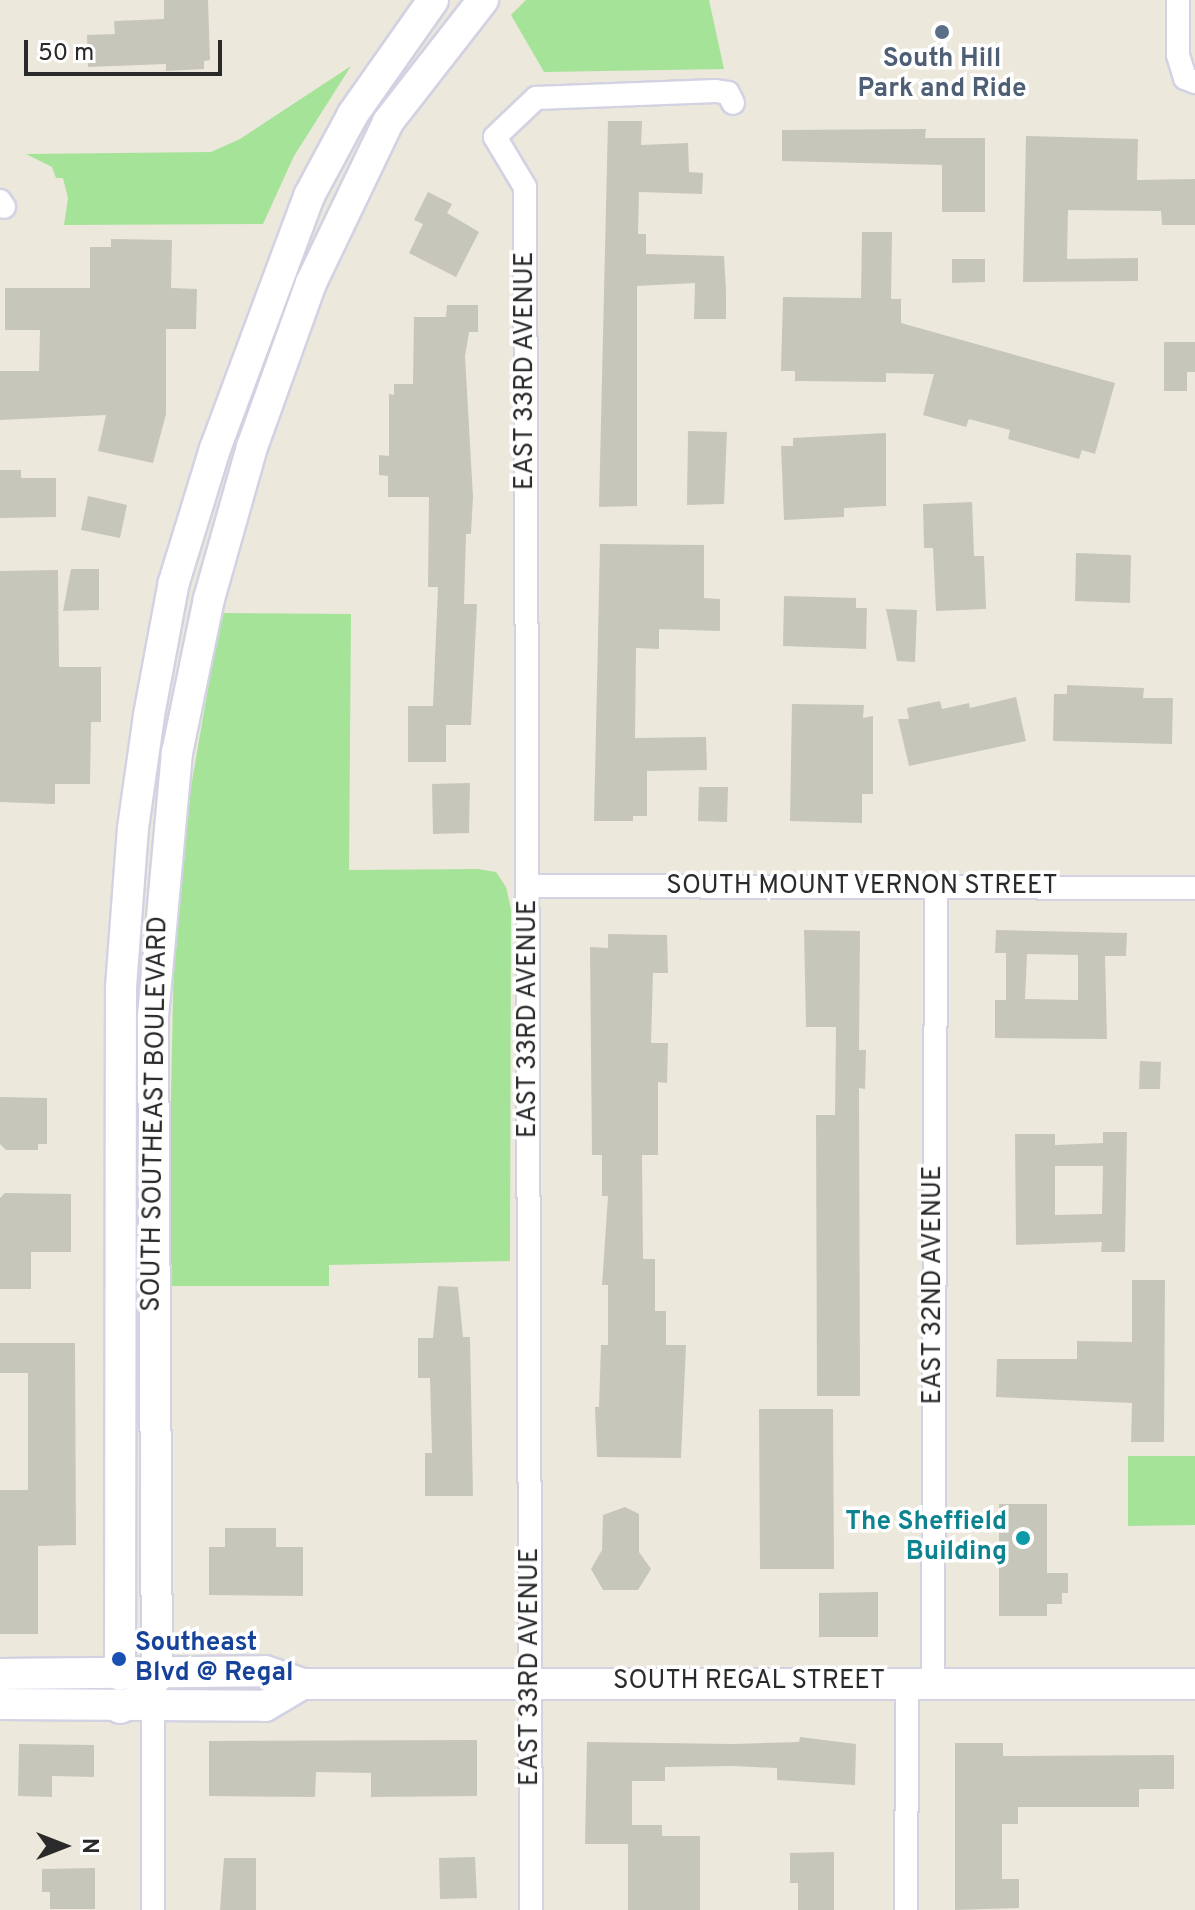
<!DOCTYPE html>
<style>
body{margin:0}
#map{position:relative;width:1195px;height:1910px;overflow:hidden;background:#ece8dc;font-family:Overpass,sans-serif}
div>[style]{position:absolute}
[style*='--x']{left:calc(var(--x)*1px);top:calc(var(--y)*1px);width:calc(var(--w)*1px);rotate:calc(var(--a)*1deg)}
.green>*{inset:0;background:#a5e398}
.building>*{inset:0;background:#c7c6bb}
.roads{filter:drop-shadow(2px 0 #d2d2e3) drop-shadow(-2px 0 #d2d2e3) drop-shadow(0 2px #d2d2e3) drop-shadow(0 -2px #d2d2e3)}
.minor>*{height:22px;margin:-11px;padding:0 11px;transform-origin:11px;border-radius:11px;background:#fff}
.secondary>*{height:30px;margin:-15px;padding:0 15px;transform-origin:15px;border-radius:15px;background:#fff}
.dots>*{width:22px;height:22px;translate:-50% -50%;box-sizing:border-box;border:4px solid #fff;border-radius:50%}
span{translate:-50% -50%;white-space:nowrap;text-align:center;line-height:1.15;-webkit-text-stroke:7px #fff;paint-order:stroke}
.service-label{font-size:26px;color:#4e5e75;font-weight:700}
.street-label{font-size:26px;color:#2a2a2a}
.culture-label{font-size:26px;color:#0d838f;font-weight:700}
.right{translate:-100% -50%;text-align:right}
.transit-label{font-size:26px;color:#164399;font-weight:700}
.left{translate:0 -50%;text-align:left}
.north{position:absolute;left:24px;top:1806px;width:80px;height:80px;-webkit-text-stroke:6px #fff;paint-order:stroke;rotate:90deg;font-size:22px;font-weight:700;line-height:32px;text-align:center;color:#2a2a2a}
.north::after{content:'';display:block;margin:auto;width:28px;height:36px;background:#2a2a2a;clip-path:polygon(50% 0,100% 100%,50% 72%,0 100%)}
.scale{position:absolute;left:24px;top:40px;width:198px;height:36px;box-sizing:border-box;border:4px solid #2a2a2a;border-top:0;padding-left:10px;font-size:24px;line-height:28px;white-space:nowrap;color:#2a2a2a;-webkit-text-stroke:6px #fff;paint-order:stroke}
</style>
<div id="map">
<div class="green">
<i style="clip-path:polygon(526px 0,709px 0,724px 69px,544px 72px,511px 15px)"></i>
<i style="clip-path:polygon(351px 66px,294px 156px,263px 224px,64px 225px,68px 198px,63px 178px,56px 178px,52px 167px,26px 154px,211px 152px,240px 139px)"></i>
<i style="clip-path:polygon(221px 613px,351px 614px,349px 870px,478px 869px,496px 872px,506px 887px,511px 909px,510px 1261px,329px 1265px,329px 1286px,167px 1286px,174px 950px,191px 787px)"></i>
<i style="clip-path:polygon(1128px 1456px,1195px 1456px,1195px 1525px,1128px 1526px)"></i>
</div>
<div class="building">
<i style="clip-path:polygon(164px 0,208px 0,210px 60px,204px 61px,204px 69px,166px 71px,166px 64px,88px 67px,87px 35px,115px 34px,114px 21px,164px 19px)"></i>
<i style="clip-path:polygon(608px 121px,642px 121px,641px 145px,688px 143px,689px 172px,703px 173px,702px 194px,639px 192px,638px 234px,646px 234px,646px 254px,724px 256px,726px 290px,726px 319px,694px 319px,695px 283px,637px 286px,637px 506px,599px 507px)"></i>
<i style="clip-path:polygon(926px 129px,925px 138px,985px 138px,985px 212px,942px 212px,942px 165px,782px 161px,782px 130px)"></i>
<i style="clip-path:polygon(1026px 136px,1138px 139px,1137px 180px,1195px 179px,1195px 225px,1162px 225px,1161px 211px,1068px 210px,1067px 259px,1138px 258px,1138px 281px,1023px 282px)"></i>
<i style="clip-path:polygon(428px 192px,452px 204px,447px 213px,479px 232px,456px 277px,409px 253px,423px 224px,414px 220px)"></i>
<i style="clip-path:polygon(862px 232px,892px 232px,891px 299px,901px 299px,901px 323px,1115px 383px,1095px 454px,1082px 450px,1079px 459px,1008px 439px,1010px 430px,969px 419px,966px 427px,923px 415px,934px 374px,886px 373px,886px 382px,795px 381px,795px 371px,781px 371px,783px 297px,861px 298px)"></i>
<i style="clip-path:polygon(111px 239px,172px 240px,171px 288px,197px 289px,196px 329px,166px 329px,166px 414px,153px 463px,98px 451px,106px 415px,0 420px,0 371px,39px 371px,40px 330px,5px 330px,5px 288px,90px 288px,90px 247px,111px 247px)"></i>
<i style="clip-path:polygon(952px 259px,985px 259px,985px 282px,952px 283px)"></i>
<i style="clip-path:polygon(447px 305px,478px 305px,478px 332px,469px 332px,465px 356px,473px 497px,471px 534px,466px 534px,464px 604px,477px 604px,471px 725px,446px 725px,446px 762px,408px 762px,408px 706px,433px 706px,438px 587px,428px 587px,429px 497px,388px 497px,388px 476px,379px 475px,379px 455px,389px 456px,389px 394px,394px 395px,394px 384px,413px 384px,414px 317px,446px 317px)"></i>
<i style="clip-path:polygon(1164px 342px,1195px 342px,1195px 372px,1187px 372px,1187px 391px,1164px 391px)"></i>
<i style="clip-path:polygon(688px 431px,727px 432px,724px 504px,687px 505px)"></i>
<i style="clip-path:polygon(886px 433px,886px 506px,844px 508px,844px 517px,784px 520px,781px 446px,793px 446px,793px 438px)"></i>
<i style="clip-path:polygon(0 470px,21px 470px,21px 478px,56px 478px,56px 517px,0 518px)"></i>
<i style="clip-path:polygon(88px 496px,127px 505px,120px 538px,81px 530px)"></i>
<i style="clip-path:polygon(972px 502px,974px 556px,984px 556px,986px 609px,936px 611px,933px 548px,924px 548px,923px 504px)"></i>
<i style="clip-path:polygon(600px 544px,704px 545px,704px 598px,720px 599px,720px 631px,659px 629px,659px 649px,636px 648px,635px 738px,706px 737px,707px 770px,647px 771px,647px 816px,633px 816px,633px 821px,594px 821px)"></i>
<i style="clip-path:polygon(1076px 553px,1131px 555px,1130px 603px,1075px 601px)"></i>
<i style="clip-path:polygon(71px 569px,99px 569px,99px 610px,63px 611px)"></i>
<i style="clip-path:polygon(58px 570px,59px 667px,101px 667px,101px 722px,91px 722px,90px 784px,55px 784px,55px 804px,0 802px,0 571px)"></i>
<i style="clip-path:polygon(784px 596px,856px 598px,856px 608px,867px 608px,866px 649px,783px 646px)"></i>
<i style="clip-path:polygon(886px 609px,917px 610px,915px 662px,897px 661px)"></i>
<i style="clip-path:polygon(1067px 685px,1144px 688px,1143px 698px,1173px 698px,1172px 744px,1053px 741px,1054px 694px,1067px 694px)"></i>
<i style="clip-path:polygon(1016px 697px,1026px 741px,909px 766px,898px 719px,909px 719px,907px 708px,940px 701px,942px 709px,969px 703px,970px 708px)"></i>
<i style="clip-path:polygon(792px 704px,864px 705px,863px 718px,873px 716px,873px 794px,862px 794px,862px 823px,790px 821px)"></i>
<i style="clip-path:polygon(470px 783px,469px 833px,433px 834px,432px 784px)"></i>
<i style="clip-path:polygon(699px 787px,728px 787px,727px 822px,698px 821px)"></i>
<i style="clip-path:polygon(804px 930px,860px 931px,859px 1050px,866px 1050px,865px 1089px,859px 1088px,860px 1396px,817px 1396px,816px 1115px,835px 1115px,836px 1027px,806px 1027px)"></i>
<i style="clip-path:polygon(evenodd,996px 930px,1127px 933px,1126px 956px,1105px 956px,1107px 1039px,995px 1038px,995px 1000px,1006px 1000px,1006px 953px,995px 953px,996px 930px,1027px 954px,1078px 955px,1078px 1000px,1025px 999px,1027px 954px)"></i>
<i style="clip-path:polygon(608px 934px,667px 935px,668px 973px,653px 973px,651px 1043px,668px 1043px,667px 1083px,658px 1082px,658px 1155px,642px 1155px,643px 1259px,655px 1259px,655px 1311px,666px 1311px,666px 1345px,686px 1345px,681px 1458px,597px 1457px,595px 1407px,599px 1407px,601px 1345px,608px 1345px,608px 1285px,602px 1285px,608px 1196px,602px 1196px,602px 1155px,592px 1155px,590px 947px,608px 948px)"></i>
<i style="clip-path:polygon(1140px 1061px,1161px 1062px,1160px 1089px,1139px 1089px)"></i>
<i style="clip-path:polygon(0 1097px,47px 1098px,47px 1144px,38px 1144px,38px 1150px,6px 1150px,0 1144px)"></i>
<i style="clip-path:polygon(evenodd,1103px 1132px,1127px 1132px,1125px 1252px,1101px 1252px,1102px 1242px,1016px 1245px,1015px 1134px,1055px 1134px,1055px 1145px,1103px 1143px,1103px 1132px,1055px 1166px,1103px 1166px,1102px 1214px,1055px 1215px,1055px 1166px)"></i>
<i style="clip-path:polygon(5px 1193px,71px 1194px,71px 1252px,31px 1252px,31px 1289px,0 1289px,0 1198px)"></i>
<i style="clip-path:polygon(1132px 1280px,1165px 1280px,1164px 1442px,1131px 1442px,1132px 1403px,996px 1397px,997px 1359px,1077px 1359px,1077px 1341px,1132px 1342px)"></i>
<i style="clip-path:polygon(438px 1286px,458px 1287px,463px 1337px,470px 1337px,473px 1496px,425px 1496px,425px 1453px,432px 1453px,430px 1378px,418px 1378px,418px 1338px,433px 1338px)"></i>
<i style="clip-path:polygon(0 1343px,75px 1343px,76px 1545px,38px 1546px,38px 1634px,0 1634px,0 1490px,28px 1490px,28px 1373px,0 1373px)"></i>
<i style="clip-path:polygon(759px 1409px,833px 1409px,834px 1569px,760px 1569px)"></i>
<i style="clip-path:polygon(999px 1504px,1047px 1504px,1047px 1573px,1068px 1573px,1068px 1593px,1062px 1593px,1062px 1604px,1047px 1604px,1047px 1616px,999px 1616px)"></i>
<i style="clip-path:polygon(625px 1507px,639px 1514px,639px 1552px,651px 1569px,638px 1590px,603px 1590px,591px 1569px,602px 1550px,603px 1515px)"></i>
<i style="clip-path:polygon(225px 1528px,276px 1528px,276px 1547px,303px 1547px,303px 1596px,209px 1595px,209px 1547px,225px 1547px)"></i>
<i style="clip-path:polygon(878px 1592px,878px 1637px,819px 1637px,819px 1593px)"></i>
<i style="clip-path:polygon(800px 1737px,856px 1744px,855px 1785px,777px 1780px,777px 1768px,733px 1766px,665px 1767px,665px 1781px,632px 1781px,632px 1825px,662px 1825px,662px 1836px,700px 1836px,700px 1910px,628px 1910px,628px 1844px,585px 1844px,587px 1742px,733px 1744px,799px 1742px)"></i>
<i style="clip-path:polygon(477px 1740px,477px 1796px,371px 1797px,371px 1773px,316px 1772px,315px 1797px,209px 1796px,209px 1741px)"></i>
<i style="clip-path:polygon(955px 1743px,1003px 1743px,1003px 1756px,1174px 1755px,1174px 1789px,1139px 1789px,1139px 1807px,1018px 1807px,1018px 1824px,1002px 1824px,1002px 1879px,1019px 1879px,1019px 1908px,955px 1910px)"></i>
<i style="clip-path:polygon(19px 1744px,94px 1745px,94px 1777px,52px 1776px,52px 1797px,18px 1796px)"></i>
<i style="clip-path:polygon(834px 1852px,834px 1910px,798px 1910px,798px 1883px,790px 1883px,790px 1853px)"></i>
<i style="clip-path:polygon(475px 1857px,477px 1898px,440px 1899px,439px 1858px)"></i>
<i style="clip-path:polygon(224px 1858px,256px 1858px,256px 1910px,220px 1910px)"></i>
<i style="clip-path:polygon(95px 1868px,95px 1909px,50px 1909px,50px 1892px,42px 1892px,42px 1869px)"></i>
</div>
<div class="roads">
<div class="minor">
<i style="--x:1178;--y:0;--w:55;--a:90"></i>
<i style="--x:1178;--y:55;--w:24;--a:73"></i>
<i style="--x:1185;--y:78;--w:11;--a:22"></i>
<i style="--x:0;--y:201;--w:7;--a:56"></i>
<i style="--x:528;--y:886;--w:667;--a:0.17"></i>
<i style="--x:933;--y:1682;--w:795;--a:-89.78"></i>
<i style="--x:153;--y:1709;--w:201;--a:90"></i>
<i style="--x:531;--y:1910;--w:1723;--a:-90.2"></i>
<i style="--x:525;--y:187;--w:58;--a:-121"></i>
<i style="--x:495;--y:137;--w:57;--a:-43.6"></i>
<i style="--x:536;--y:98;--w:180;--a:-2.2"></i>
<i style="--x:716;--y:91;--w:12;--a:9"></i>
<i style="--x:728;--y:93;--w:11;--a:63"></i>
<i style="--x:906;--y:1910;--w:228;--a:-89.7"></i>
</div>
<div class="secondary">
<i style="--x:0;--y:1674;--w:265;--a:-0.6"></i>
<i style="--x:265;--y:1671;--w:39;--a:19"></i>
<i style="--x:302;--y:1684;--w:893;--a:0"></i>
<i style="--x:120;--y:1675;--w:688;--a:-89.92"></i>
<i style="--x:121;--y:987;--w:159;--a:-85.7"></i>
<i style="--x:133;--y:828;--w:114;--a:-81.9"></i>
<i style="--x:149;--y:715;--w:135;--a:-79.4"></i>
<i style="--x:174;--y:582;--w:139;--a:-72.9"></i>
<i style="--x:215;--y:449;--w:270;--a:-69.6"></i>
<i style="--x:309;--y:196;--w:93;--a:-61.8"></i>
<i style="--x:353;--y:114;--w:139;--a:-54.9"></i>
<i style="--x:0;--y:1704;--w:265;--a:0.4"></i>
<i style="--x:265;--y:1706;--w:43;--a:-30.7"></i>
<i style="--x:120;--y:1708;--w:30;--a:-24"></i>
<i style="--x:147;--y:1696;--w:24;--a:-66"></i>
<i style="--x:157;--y:1674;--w:658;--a:-90.35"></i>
<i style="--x:153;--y:1016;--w:264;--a:-84.8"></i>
<i style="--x:177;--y:753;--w:157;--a:-78.3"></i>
<i style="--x:209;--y:599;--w:158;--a:-74.2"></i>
<i style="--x:252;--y:447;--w:174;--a:-70.2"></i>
<i style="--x:311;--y:283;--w:178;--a:-64.4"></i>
<i style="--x:388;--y:122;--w:155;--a:-52.1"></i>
</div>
</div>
<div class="dots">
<i style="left:942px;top:32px;background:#5c6f8a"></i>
<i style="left:1023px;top:1538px;background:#0f9aa8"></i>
<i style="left:119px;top:1659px;background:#1a4fb4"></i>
</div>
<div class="service-label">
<span style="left:942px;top:75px">South Hill<br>Park and Ride</span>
</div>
<div class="street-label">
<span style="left:526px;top:371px;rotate:-90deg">EAST 33RD AVENUE</span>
<span style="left:862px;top:887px">SOUTH MOUNT VERNON STREET</span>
<span style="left:529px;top:1019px;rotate:-90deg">EAST 33RD AVENUE</span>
<span style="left:156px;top:1114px;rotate:-89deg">SOUTH SOUTHEAST BOULEVARD</span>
<span style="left:934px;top:1285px;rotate:-90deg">EAST 32ND AVENUE</span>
<span style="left:531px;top:1667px;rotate:-90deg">EAST 33RD AVENUE</span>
<span style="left:749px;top:1682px">SOUTH REGAL STREET</span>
</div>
<div class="culture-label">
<span class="right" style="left:1007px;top:1538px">The Sheffield<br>Building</span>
</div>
<div class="transit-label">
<span class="left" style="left:135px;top:1659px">Southeast<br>Blvd @ Regal</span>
</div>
<div class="north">N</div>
<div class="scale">50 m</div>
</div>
